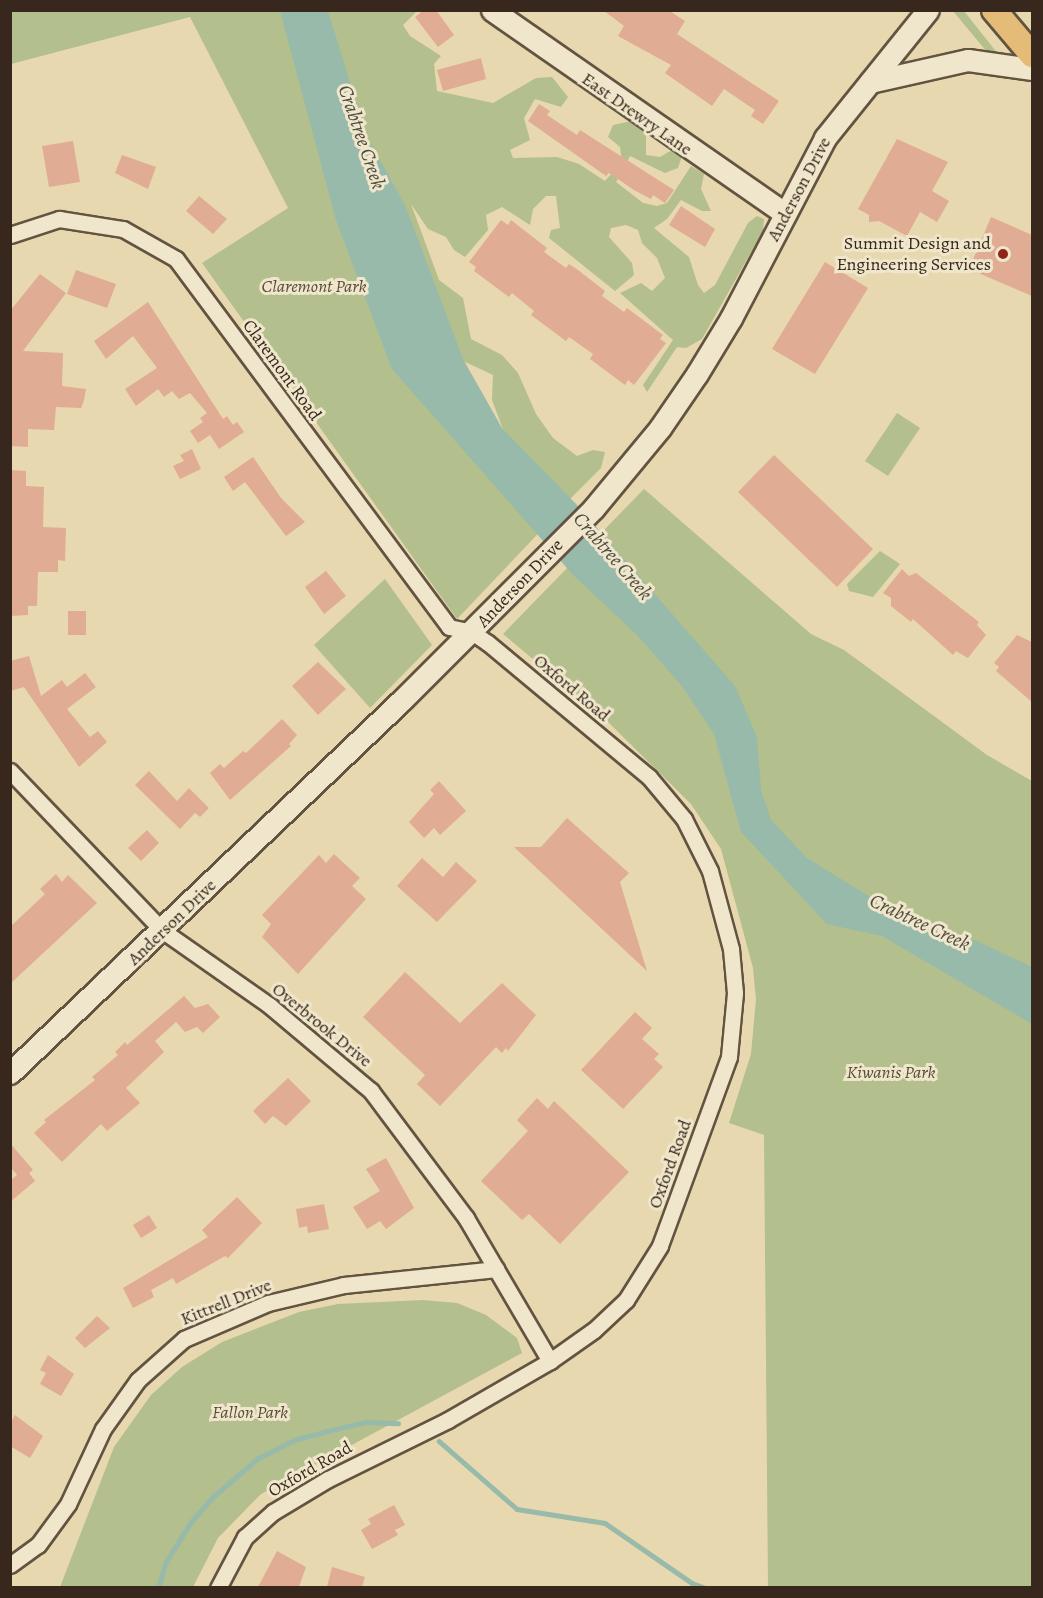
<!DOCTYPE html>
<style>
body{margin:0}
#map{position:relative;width:1043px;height:1598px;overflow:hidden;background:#e7d8af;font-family:Alegreya,serif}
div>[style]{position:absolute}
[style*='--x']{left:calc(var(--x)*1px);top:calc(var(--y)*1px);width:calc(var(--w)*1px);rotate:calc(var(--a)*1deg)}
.green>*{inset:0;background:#b3bf8c}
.water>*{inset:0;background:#97baaa}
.stream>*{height:4.5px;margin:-2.25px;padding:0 2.25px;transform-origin:2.25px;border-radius:2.25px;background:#97baaa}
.building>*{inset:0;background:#e1ac94}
.roads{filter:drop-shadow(2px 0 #635341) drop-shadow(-2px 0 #635341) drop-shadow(0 2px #635341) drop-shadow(0 -2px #635341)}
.street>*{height:15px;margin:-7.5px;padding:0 7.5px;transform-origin:7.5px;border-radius:7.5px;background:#efe6cb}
.secondary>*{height:21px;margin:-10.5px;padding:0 10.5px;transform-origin:10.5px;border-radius:10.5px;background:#efe6cb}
.primary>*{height:24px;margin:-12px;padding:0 12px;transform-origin:12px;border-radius:12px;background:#e4bc78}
.dots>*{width:16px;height:16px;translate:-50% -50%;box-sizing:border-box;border:3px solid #efe6cb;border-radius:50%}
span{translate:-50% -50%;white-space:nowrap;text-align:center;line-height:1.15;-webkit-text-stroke:6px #efe6cb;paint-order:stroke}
.street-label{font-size:18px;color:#37271c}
.poi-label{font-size:18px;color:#37271c}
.right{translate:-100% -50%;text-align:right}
.park-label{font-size:18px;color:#564d38;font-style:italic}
.water-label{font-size:20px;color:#4f4c40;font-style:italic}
.frame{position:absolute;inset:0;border:12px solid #37271c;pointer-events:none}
</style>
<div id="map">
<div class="green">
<i style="clip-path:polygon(11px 11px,310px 11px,375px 235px,553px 518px,457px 619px,202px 263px,288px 208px,190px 17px,11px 64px)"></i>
<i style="clip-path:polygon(314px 11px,417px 11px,403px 25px,410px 36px,441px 56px,434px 64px,437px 91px,493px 103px,536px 78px,552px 77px,568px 97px,561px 107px,535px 99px,524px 118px,530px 140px,510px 150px,513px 158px,557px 157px,579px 164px,605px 181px,622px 162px,620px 147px,608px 137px,613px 125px,636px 120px,646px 127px,646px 155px,660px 157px,672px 150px,682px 156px,678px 168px,665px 173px,630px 156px,616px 182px,643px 203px,657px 206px,667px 203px,691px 166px,704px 174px,701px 189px,711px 211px,702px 211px,681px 200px,667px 219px,654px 228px,689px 257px,698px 285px,704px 293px,715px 285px,748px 223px,757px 216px,764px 219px,763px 231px,702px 339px,686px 348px,677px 347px,647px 392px,643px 385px,673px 340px,620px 293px,641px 283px,652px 291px,665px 278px,657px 258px,642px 243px,638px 230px,626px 225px,611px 228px,609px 237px,632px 263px,634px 275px,615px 291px,549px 238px,551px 230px,560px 228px,556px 196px,546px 196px,533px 209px,530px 225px,502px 207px,486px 215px,488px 230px,465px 257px,454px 250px,446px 237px,428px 229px,411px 204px,439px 280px,463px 298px,471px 339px,502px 355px,518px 373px,536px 414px,553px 438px,577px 456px,593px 450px,605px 452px,601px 468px,566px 503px,507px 440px,492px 400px,493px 375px,461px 360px)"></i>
<i style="clip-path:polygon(953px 11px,964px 11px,998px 54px,987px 52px)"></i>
<i style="clip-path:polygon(897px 413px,920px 428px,888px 476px,865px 461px)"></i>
<i style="clip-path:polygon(644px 489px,811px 634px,844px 650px,987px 755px,1032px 781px,1032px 1587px,768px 1587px,764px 1135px,729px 1123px,751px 1054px,756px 999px,753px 968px,721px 849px,691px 804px,607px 721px,503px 634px)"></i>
<i style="clip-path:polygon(880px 551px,900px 564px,873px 597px,849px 591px,847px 584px)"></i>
<i style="clip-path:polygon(385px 579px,432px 645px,370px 708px,314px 645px)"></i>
<i style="clip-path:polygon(423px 1300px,457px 1303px,486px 1315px,517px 1338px,522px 1353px,261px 1494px,218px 1538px,193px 1587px,60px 1587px,114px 1447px,151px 1395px,182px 1367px,222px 1342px,299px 1312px,338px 1304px)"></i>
</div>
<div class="water">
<i style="clip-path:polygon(280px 11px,328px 11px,367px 137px,405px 205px,463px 359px,502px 428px,577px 505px,735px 686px,757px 737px,761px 790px,771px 820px,807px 858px,914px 924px,977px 941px,1032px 967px,1032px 1024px,882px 936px,827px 924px,741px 832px,714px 734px,682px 686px,636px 634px,573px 575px,392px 369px,336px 220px)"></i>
</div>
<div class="stream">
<i style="--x:439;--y:1441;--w:103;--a:41.1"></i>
<i style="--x:517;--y:1509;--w:89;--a:9"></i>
<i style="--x:605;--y:1523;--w:106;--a:34.6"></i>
<i style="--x:692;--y:1583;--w:15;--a:20"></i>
<i style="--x:158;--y:1588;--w:27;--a:-73"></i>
<i style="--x:166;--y:1562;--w:47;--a:-58"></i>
<i style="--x:191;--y:1522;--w:35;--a:-49"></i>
<i style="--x:214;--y:1496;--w:57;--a:-40.7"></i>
<i style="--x:257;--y:1459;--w:42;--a:-27.2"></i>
<i style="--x:294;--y:1440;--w:30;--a:-15"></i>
<i style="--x:323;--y:1432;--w:44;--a:-13.1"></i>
<i style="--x:366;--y:1422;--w:32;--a:2"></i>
<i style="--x:749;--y:1588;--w:13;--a:0"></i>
</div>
<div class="building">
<i style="clip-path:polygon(424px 10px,436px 10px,454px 35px,438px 47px,415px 17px)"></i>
<i style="clip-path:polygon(603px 10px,668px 10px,685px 21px,677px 34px,779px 101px,763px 124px,751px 116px,755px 110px,724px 89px,712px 106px,665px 73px,671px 65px,618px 36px,624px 26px)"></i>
<i style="clip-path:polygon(481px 58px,486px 79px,443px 91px,437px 70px)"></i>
<i style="clip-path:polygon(539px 104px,550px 111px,547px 115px,577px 135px,580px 130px,674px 190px,665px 203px,653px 195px,651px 199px,634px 190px,609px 173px,606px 176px,528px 121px)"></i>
<i style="clip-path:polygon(897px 139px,948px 162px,932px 191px,949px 201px,937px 222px,920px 212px,907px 236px,879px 221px,869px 222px,869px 215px,858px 209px)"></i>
<i style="clip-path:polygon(73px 141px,80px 182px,49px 187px,42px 146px)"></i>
<i style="clip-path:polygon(122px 155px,156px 167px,148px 189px,115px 173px)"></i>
<i style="clip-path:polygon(199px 196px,227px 219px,213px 234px,186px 211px)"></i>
<i style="clip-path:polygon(681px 206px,715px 229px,705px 247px,669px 225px)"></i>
<i style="clip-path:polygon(991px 217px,1032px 235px,1032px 296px,969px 269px)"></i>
<i style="clip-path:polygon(501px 220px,508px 225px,511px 220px,547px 248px,544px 252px,566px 268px,569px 264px,578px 270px,605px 291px,602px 296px,624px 312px,627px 308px,663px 335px,660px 339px,666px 343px,634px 385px,628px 380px,625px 385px,590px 359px,593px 354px,569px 337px,566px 341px,531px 315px,534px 311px,512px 293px,509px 297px,474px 271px,476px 267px,469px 262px)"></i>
<i style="clip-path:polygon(825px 262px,868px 288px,815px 374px,772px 349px)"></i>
<i style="clip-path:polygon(76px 270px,116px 284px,107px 308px,67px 294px)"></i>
<i style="clip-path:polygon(40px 274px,66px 293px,23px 351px,63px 353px,62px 386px,86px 389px,84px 400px,81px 408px,56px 407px,54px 430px,28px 429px,28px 447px,10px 446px,10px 311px)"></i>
<i style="clip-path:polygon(148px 302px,223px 419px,227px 416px,233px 425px,237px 422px,244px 432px,219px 449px,210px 435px,198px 443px,190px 431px,203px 422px,200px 418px,207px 413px,190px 393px,179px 399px,172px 391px,164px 397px,158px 389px,136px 406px,125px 389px,157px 368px,133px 336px,106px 359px,94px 341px)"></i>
<i style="clip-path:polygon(192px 449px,201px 469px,180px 479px,173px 466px,184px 461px,180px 455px)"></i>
<i style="clip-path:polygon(774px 455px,873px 549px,837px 587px,738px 492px)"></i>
<i style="clip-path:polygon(253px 457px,281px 498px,305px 522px,286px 536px,245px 482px,233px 491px,224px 477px)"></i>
<i style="clip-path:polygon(10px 470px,26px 471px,26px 486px,44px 487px,43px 527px,66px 528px,65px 561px,58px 560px,58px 572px,38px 572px,37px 606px,28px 606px,28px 615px,10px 616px)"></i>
<i style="clip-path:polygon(902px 569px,909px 576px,916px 573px,979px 622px,977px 625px,986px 635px,968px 658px,956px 651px,953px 655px,913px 619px,911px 622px,891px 606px,891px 598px,883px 593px)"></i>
<i style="clip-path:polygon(326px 571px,346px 596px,324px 614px,305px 587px)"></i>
<i style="clip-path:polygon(68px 611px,86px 611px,86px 635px,68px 635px)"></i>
<i style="clip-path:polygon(1017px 635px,1032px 642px,1032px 702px,996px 671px,999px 667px,994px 663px)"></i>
<i style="clip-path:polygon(29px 656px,41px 696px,62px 680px,67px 687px,85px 673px,96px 687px,67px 709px,90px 737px,98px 731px,107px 742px,79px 767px,24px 687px,10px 691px,10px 661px)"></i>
<i style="clip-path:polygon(318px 662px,346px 689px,318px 715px,292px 686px)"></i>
<i style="clip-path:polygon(282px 719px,297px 735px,289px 744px,291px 746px,230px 800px,210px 773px,220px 764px,224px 768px,243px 751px,246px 753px)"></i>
<i style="clip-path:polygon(149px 771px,177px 801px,189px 788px,209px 808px,200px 817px,195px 813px,180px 829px,135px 785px)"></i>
<i style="clip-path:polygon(439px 781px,466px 811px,440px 835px,434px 828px,424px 838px,409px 822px,434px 794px,430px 790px)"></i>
<i style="clip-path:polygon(567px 818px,629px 873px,620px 882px,647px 971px,514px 847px,541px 847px)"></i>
<i style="clip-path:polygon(147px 830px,159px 843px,141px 861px,128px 848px)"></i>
<i style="clip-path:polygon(334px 854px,360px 878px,352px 886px,366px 899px,298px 974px,262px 937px,271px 924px,262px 915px,319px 855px,326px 863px)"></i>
<i style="clip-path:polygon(422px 858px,443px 877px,456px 862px,477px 881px,437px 922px,397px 886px)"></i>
<i style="clip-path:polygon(56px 874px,62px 882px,68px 875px,97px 903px,10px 984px,10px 927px,45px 894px,40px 889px)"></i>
<i style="clip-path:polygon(405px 972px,460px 1023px,502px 983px,536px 1015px,508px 1051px,506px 1048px,502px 1053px,496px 1047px,440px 1106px,417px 1084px,425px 1075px,363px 1017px)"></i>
<i style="clip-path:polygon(184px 996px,195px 1008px,208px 1004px,220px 1017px,203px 1033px,197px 1027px,185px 1032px,176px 1022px,155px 1041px,164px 1052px,126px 1088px,140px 1103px,107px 1131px,101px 1124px,62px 1162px,34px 1133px,46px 1122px,44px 1120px,95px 1080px,92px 1077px,118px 1055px,115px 1052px,125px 1042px,127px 1045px)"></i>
<i style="clip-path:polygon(635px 1012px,652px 1028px,642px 1039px,659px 1054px,654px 1059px,663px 1067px,623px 1109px,581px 1070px)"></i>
<i style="clip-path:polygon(288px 1078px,311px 1101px,286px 1126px,273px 1116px,265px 1124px,253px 1111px)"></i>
<i style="clip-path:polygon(537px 1098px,548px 1109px,554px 1101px,629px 1172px,560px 1244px,529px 1214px,522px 1220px,481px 1181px,528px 1131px,517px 1120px)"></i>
<i style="clip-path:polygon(10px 1143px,33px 1170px,29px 1173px,35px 1181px,10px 1202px,10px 1181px,17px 1175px,10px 1167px)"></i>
<i style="clip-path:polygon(386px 1158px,414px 1208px,386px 1229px,380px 1221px,367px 1229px,353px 1207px,380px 1191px,366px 1169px)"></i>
<i style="clip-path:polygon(237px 1197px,262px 1223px,228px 1258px,225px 1256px,176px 1284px,173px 1278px,151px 1290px,154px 1297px,133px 1308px,123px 1288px,208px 1237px,202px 1230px)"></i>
<i style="clip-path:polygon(324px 1204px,329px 1229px,308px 1233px,307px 1226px,299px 1228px,296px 1209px)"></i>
<i style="clip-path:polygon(149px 1215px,157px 1228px,141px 1238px,133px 1225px)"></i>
<i style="clip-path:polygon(97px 1316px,110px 1328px,85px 1348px,75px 1338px)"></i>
<i style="clip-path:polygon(48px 1355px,74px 1374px,61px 1396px,40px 1384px,46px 1373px,40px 1370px)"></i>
<i style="clip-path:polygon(15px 1415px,43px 1436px,30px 1458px,10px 1446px,10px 1424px)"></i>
<i style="clip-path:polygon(394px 1505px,405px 1525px,395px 1530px,398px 1535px,372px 1549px,361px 1530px,371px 1524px,368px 1519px)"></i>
<i style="clip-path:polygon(277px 1551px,306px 1567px,299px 1587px,258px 1587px)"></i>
<i style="clip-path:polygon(332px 1567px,365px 1577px,362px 1587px,327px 1587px)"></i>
</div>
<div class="roads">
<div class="street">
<i style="--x:10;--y:235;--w:52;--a:-18.1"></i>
<i style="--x:59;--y:219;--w:65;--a:8.9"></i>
<i style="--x:123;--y:229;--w:61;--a:29.5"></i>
<i style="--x:176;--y:259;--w:458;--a:53.4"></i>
<i style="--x:449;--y:627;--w:24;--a:12"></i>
<i style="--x:472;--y:632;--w:19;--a:35"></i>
<i style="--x:488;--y:643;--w:209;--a:39.8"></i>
<i style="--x:649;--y:777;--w:55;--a:50.2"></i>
<i style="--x:684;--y:819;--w:58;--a:63.4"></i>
<i style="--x:710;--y:871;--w:81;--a:74.9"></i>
<i style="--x:731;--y:949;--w:44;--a:84.8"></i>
<i style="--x:735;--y:993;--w:64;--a:95.4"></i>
<i style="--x:729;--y:1057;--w:201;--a:110.1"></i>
<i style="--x:660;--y:1246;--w:64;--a:122.2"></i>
<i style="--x:626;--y:1300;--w:44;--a:136.8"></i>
<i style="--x:594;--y:1330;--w:54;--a:144.8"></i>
<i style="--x:550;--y:1361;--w:118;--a:150"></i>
<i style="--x:448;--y:1420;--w:134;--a:153.8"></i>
<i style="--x:328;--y:1479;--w:64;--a:149"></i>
<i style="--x:273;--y:1512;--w:38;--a:138"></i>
<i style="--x:245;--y:1537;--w:58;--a:117.9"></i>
<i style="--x:10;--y:771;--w:221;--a:46.3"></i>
<i style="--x:163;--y:931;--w:131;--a:35"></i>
<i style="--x:270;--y:1006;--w:132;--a:40.1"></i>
<i style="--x:371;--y:1091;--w:159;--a:53.2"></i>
<i style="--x:466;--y:1218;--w:166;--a:59.6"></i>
<i style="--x:10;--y:1565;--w:34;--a:-36"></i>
<i style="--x:38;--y:1545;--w:51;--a:-53.8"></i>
<i style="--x:68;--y:1504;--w:83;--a:-65"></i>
<i style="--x:103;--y:1429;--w:60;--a:-54.5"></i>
<i style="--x:138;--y:1380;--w:62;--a:-41.7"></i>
<i style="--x:184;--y:1339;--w:91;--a:-23.2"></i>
<i style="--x:268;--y:1303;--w:78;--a:-13.3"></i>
<i style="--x:344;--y:1285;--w:153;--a:-6"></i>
</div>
<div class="secondary">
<i style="--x:492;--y:10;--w:357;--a:34.8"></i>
<i style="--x:870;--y:82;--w:100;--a:-12.7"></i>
<i style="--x:968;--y:60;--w:65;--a:8"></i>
<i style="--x:10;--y:1073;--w:541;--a:-43.58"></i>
<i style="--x:402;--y:700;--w:270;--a:-45"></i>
<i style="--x:593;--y:509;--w:105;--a:-50.4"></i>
<i style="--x:660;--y:428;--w:65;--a:-55.6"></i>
<i style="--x:697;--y:374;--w:66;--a:-58.7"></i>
<i style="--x:731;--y:318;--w:203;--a:-62.4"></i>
<i style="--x:825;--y:138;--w:164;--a:-51.2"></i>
</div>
<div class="primary">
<i style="--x:994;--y:10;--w:59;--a:49.8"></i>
</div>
</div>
<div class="dots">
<i style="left:1003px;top:254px;background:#8f2418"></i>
</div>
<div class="street-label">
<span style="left:637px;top:114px;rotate:35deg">East Drewry Lane</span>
<span style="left:799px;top:189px;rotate:-62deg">Anderson Drive</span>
<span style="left:282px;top:370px;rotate:54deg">Claremont Road</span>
<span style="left:520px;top:583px;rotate:-46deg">Anderson Drive</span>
<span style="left:572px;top:688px;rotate:40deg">Oxford Road</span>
<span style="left:172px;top:922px;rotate:-44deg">Anderson Drive</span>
<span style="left:322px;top:1025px;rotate:39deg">Overbrook Drive</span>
<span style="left:670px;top:1164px;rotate:-70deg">Oxford Road</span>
<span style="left:226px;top:1302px;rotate:-22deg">Kittrell Drive</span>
<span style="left:310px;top:1469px;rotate:-30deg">Oxford Road</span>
</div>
<div class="poi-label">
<span class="right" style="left:991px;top:254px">Summit Design and<br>Engineering Services</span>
</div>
<div class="park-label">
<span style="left:314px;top:286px">Claremont Park</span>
<span style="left:891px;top:1072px">Kiwanis Park</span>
<span style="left:250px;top:1412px">Fallon Park</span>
</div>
<div class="water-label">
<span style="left:362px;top:137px;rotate:71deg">Crabtree Creek</span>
<span style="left:613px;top:556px;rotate:49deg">Crabtree Creek</span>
<span style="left:920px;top:922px;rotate:25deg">Crabtree Creek</span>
</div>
<div class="frame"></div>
</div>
